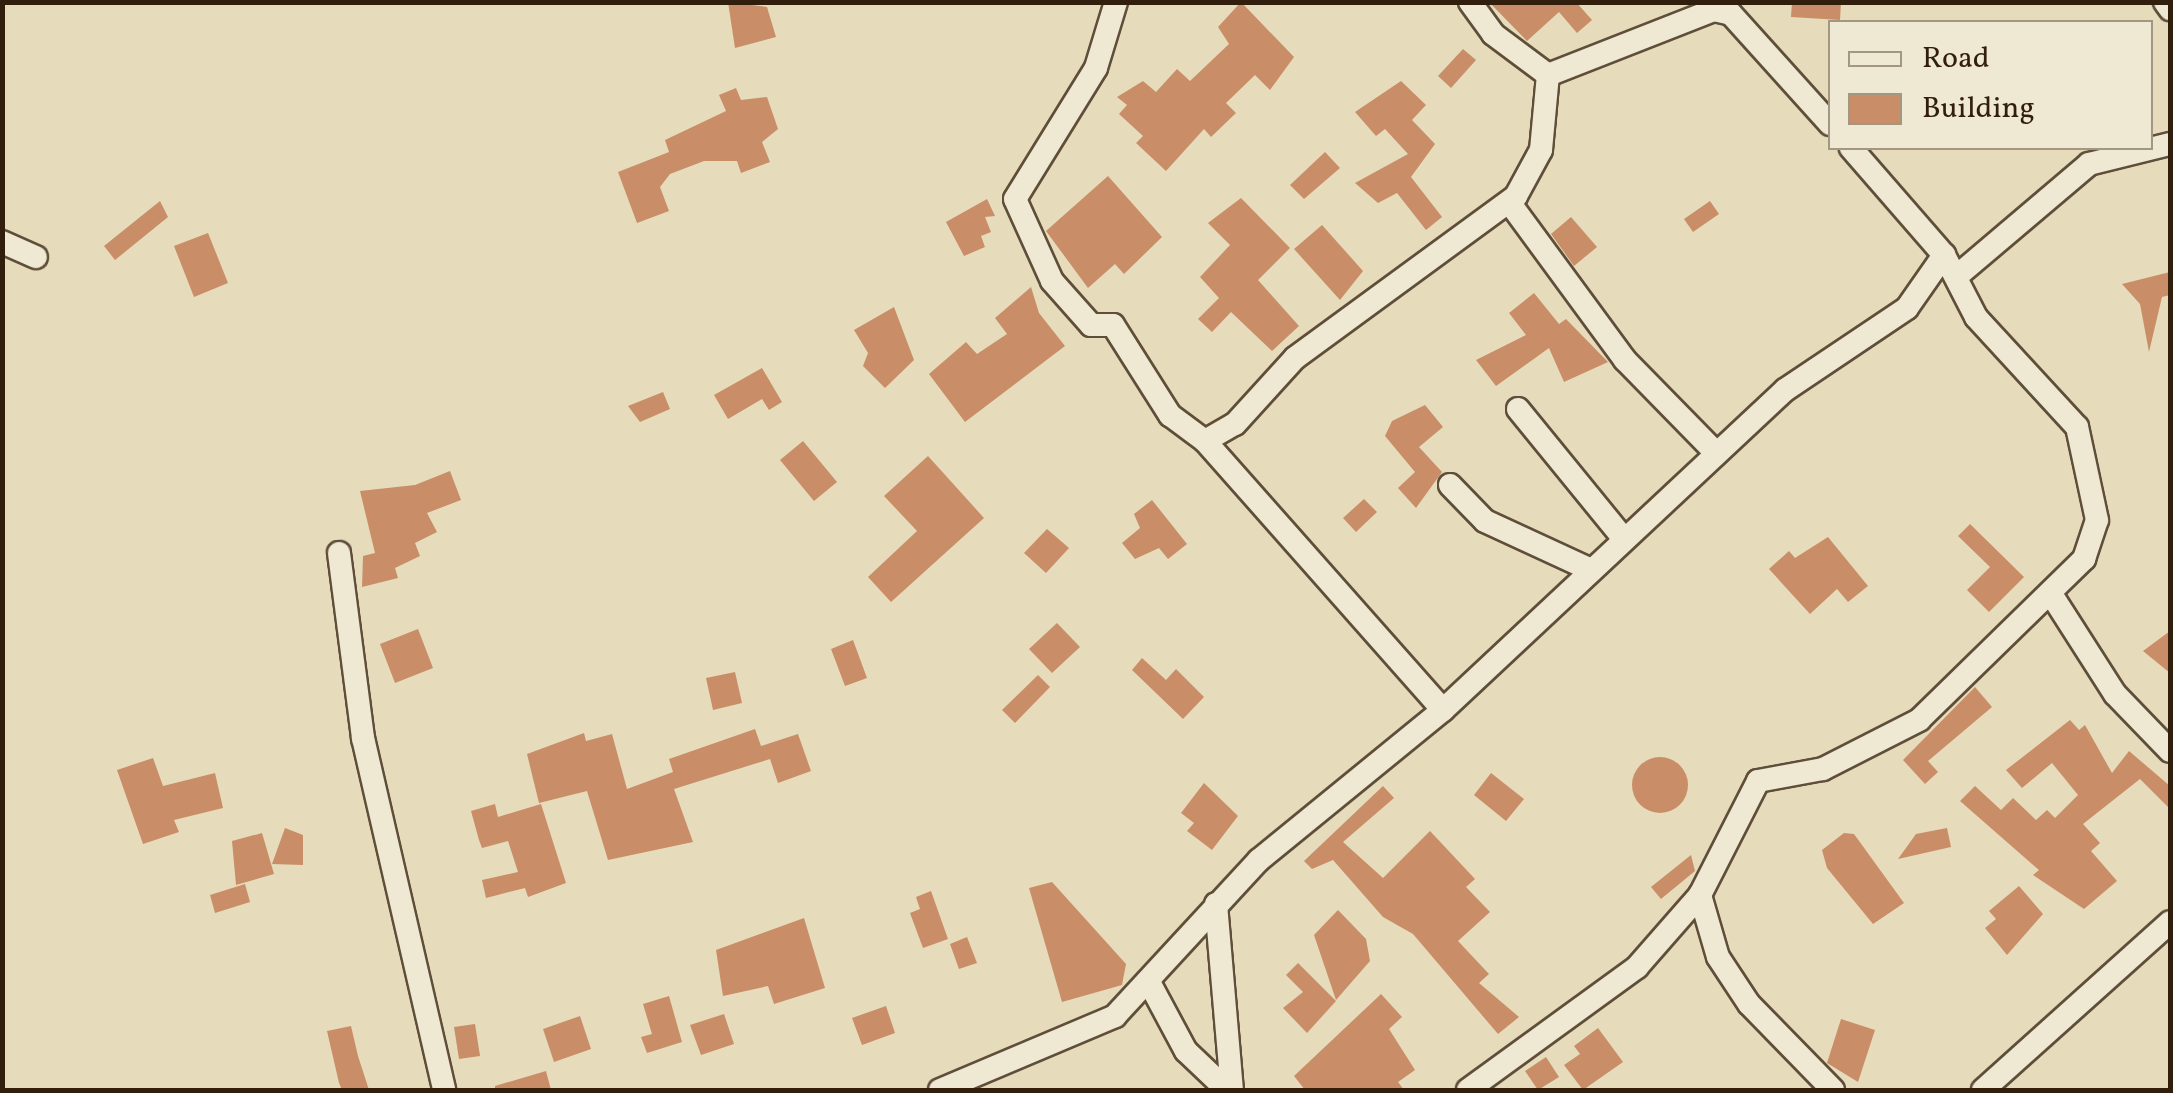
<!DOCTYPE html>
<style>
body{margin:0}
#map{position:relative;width:2173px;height:1093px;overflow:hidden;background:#e6dcbc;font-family:Vollkorn,serif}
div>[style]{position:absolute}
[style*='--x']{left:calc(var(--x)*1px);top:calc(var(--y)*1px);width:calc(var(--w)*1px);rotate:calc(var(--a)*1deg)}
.building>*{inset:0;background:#c98d67}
.round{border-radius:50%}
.roads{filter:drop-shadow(2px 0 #5f4e39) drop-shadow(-2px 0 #5f4e39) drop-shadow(0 2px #5f4e39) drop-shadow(0 -2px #5f4e39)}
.street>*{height:22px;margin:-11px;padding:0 11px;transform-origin:11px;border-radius:11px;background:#efe8d3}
span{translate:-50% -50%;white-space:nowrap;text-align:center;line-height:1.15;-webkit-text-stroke:8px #efe8d3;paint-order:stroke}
.frame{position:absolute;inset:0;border:5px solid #321e0d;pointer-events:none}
.legend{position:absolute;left:1828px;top:20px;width:325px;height:130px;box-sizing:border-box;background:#efe8d3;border:2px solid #a39784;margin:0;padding:12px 18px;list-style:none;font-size:30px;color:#321e0d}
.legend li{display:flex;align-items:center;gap:20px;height:50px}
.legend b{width:50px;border:2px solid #a39784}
</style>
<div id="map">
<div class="building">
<i style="clip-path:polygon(728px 2px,767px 7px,776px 37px,735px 48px)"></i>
<i style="clip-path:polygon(1241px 2px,1294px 57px,1270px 90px,1255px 75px,1226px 103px,1236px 113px,1211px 137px,1204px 129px,1166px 171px,1136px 143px,1143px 136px,1119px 114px,1127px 105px,1117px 97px,1143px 81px,1156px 92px,1177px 69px,1190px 81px,1229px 44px,1218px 27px)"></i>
<i style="clip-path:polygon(1489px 2px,1576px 2px,1592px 20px,1577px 33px,1559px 12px,1527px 41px)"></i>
<i style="clip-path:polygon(1792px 2px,1841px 2px,1840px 20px,1791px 17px)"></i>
<i style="clip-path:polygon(1463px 49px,1476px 60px,1451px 88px,1438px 76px)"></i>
<i style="clip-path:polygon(1401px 81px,1426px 105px,1412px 120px,1435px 144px,1411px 177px,1442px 217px,1426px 230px,1397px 193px,1378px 203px,1355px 183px,1408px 154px,1385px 129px,1376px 136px,1355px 112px)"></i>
<i style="clip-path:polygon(736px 88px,741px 100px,767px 97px,778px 129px,762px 142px,770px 162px,741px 173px,737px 161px,704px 161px,670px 174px,660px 187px,669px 211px,637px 223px,618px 172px,669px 152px,665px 140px,726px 111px,719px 95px)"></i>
<i style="clip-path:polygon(1325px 152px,1340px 168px,1304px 199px,1290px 185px)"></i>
<i style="clip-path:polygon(1108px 176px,1162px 237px,1124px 274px,1115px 264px,1088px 288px,1046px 231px)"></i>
<i style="clip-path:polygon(1241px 198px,1290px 248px,1258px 280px,1299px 326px,1272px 351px,1231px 312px,1212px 332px,1198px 319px,1219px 298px,1200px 277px,1230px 245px,1208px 223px)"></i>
<i style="clip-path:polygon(987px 199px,995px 216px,985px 217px,991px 232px,981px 236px,985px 247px,964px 256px,946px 222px)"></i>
<i style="clip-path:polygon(160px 201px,168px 217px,115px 260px,104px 246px)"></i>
<i style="clip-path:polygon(1710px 201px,1719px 214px,1693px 232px,1684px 219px)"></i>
<i style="clip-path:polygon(1571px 217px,1597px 247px,1574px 266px,1551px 234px)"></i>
<i style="clip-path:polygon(1322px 225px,1363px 271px,1340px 300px,1294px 249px)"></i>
<i style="clip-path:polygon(208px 233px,228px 283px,194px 297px,174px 246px)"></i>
<i style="clip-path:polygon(2170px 272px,2170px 295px,2162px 297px,2149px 352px,2140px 304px,2122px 284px)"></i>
<i style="clip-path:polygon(1031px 287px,1039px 313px,1065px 346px,965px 422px,929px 374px,966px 342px,977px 354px,1007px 334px,995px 318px)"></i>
<i style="clip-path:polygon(1534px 293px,1559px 324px,1566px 319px,1608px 362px,1564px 382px,1549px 348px,1496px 386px,1476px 360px,1526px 335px,1509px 313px)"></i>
<i style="clip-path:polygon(894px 307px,914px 360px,885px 388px,863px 366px,868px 353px,854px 330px)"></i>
<i style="clip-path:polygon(762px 368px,782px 402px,769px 410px,762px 399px,728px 419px,714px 395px)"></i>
<i style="clip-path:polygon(663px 392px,670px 409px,640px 422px,628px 406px)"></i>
<i style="clip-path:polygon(1425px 405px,1443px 427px,1419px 447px,1442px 472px,1416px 508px,1398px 488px,1415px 472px,1385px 436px,1392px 421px)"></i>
<i style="clip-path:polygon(803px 441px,837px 482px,814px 501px,780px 460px)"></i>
<i style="clip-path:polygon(928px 456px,984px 518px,891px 602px,868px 577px,917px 531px,884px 496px)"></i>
<i style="clip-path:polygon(450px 471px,461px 500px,427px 513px,437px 532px,415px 543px,420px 556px,395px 568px,398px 578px,362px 587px,363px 556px,375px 553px,360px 491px,415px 485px)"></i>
<i style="clip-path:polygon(1364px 499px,1377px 512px,1356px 532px,1343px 518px)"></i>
<i style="clip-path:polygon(1152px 500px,1187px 544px,1168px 559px,1159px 548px,1135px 559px,1122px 543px,1140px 528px,1134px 514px)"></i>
<i style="clip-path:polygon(1970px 524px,2024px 577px,1989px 612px,1967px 590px,1990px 567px,1958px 536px)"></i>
<i style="clip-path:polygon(1047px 529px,1069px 548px,1046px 573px,1024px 553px)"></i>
<i style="clip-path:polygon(1828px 537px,1868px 586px,1848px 602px,1837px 589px,1810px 614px,1769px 569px,1789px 551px,1795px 558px)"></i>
<i style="clip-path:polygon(1057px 623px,1080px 647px,1052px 673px,1029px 649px)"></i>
<i style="clip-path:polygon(418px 629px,433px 668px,395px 683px,380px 644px)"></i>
<i style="clip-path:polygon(2170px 631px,2170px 673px,2143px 651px)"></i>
<i style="clip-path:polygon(853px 640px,867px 678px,845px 686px,831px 649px)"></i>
<i style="clip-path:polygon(1142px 658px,1166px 680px,1176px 669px,1204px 697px,1183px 719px,1132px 670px)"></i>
<i style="clip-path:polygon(735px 672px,742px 703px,713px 710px,706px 678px)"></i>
<i style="clip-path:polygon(1038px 675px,1050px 687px,1015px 723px,1002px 710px)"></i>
<i style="clip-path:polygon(1975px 687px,1992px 707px,1928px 761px,1938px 772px,1925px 784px,1903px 760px)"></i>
<i style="clip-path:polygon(2070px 720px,2079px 730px,2085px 725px,2112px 773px,2129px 751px,2170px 786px,2170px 809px,2140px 779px,2083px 824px,2100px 843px,2091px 851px,2117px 881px,2084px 909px,2033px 875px,2039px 870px,1960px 801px,1975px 786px,2001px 810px,2013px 798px,2036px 820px,2047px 810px,2055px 818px,2078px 795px,2052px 763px,2022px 788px,2006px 770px)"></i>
<i style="clip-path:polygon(755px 729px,761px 746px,798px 734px,811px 771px,778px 783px,770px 759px,674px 789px,693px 842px,608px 860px,587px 791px,539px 803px,527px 754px,584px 733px,586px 741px,612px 734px,627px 789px,673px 772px,669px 759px)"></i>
<i class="round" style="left:1632px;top:757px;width:56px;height:56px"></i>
<i style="clip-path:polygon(153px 758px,163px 786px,215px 773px,223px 808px,174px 820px,179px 832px,143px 844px,117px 770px)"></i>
<i style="clip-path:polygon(1491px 773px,1524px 799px,1506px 821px,1474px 795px)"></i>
<i style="clip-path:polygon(1204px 783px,1238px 816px,1212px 850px,1187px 831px,1194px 823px,1181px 813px)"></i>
<i style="clip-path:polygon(1383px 786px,1394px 798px,1343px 842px,1383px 878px,1430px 831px,1475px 879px,1466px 887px,1490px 912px,1458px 941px,1489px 974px,1479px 983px,1519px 1017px,1498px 1034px,1413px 934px,1383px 917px,1333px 860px,1312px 869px,1304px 861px)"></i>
<i style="clip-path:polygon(495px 804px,498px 817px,541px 804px,566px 883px,528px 897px,525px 888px,486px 898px,482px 880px,518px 872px,508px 841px,482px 848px,479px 840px,471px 811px)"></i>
<i style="clip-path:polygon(285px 828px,303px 835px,303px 865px,272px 864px)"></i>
<i style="clip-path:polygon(1947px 828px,1951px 847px,1898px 859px,1916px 834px)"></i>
<i style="clip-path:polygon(262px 833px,274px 874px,236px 885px,232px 841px)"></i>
<i style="clip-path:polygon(1844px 833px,1854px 834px,1904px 903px,1873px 924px,1827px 868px,1822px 850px)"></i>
<i style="clip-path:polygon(1691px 855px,1695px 871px,1661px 899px,1651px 887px)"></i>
<i style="clip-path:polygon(1052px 882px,1126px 964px,1122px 985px,1062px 1002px,1029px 888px)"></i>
<i style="clip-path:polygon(245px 884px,250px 902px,215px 913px,210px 895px)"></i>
<i style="clip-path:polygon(2019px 886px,2043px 914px,2007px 955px,1985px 928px,1996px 919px,1989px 911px)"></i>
<i style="clip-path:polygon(931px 891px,948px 939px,923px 948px,910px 913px,920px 909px,916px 897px)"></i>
<i style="clip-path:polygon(1338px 910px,1366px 939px,1370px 961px,1336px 1000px,1314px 935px)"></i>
<i style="clip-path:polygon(804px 918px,825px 988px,774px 1004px,768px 986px,723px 996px,716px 950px)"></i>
<i style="clip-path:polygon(967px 937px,977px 963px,959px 969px,950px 944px)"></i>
<i style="clip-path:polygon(1298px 963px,1336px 1001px,1307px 1033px,1283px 1008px,1303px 992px,1286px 975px)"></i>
<i style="clip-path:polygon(1381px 994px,1402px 1017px,1389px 1029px,1415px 1070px,1398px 1082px,1404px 1090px,1305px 1090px,1294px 1076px)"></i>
<i style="clip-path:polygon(669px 996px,682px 1042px,647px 1053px,641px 1037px,652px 1034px,643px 1004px)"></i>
<i style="clip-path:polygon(886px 1006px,895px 1033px,862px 1045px,852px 1018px)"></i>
<i style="clip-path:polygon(724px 1014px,734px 1044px,701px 1055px,690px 1025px)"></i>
<i style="clip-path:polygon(580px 1016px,591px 1049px,554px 1062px,543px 1029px)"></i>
<i style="clip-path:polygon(1841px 1019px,1875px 1030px,1858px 1082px,1827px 1063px)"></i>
<i style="clip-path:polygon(475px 1024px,480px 1056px,459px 1059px,454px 1027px)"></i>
<i style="clip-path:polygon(351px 1026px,358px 1056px,369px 1090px,342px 1090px,339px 1083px,327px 1031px)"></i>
<i style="clip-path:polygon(1598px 1028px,1623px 1062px,1583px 1090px,1564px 1065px,1580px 1054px,1574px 1046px)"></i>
<i style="clip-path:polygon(1546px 1057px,1559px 1077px,1538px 1090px,1525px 1071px)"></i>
<i style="clip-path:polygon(546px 1071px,551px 1090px,495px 1090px,495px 1086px)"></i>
</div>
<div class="roads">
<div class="street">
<i style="--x:1116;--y:2;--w:69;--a:106.9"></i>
<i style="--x:1096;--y:68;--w:154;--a:121.7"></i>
<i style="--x:1015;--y:199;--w:90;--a:65.7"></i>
<i style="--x:1052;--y:281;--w:59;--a:48.4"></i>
<i style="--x:1091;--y:325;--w:22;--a:0"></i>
<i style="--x:1113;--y:325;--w:107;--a:57.7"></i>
<i style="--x:1170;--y:415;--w:44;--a:36.6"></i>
<i style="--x:1205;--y:441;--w:359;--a:48.5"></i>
<i style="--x:1470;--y:2;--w:39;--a:54"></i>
<i style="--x:1493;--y:34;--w:69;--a:36.7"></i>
<i style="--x:2165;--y:2;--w:9;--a:54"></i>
<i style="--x:1548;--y:75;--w:178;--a:-21.4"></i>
<i style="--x:1714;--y:10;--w:17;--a:13"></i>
<i style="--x:1731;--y:14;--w:148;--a:48"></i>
<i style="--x:1509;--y:202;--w:196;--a:53.7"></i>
<i style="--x:1625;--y:360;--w:130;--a:45.6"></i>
<i style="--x:2;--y:242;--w:37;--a:24"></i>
<i style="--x:1957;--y:276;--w:173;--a:-40.3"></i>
<i style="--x:2089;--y:164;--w:83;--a:-13.9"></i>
<i style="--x:1518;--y:409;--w:168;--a:50.8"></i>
<i style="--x:1205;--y:441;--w:34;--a:-30"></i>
<i style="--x:1235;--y:424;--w:89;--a:-47.7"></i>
<i style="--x:1295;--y:358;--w:274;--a:-36.2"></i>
<i style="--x:1516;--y:196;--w:52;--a:-61.5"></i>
<i style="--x:1541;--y:150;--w:75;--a:-84.7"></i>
<i style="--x:1450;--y:485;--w:50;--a:45.8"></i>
<i style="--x:1485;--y:521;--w:117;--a:24.8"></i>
<i style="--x:339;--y:553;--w:187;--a:82.6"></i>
<i style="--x:363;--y:738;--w:361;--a:77"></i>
<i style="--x:2051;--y:594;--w:119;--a:57.4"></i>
<i style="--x:2115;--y:694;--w:79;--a:46"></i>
<i style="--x:1216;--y:904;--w:187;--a:85.1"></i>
<i style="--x:1150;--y:984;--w:76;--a:61.8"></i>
<i style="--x:1186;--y:1051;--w:57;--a:43.6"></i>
<i style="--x:940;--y:1090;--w:190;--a:-22.9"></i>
<i style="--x:1115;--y:1016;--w:212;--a:-47.3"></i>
<i style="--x:1259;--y:860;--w:237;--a:-39.2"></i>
<i style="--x:1443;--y:710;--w:468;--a:-43.1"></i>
<i style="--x:1785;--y:390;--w:147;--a:-33.9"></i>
<i style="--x:1907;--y:308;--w:65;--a:-55.1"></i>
<i style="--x:1468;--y:1090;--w:209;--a:-36"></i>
<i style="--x:1637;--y:967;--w:96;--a:-48.8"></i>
<i style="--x:1833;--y:1090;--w:120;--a:-134.3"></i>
<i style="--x:1749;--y:1004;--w:56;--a:-123.4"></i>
<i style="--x:1718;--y:957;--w:65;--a:-106.2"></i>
<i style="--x:1700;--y:895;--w:128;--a:-63"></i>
<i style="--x:1758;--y:781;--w:66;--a:-10.5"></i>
<i style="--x:1823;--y:769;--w:108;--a:-27"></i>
<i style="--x:1919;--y:720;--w:231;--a:-44.3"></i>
<i style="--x:2084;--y:559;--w:41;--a:-71.6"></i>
<i style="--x:2097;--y:520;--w:95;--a:-102.1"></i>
<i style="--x:2077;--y:427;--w:149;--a:-132.6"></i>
<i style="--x:1976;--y:317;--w:70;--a:-117.3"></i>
<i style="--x:1944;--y:255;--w:142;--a:-131"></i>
<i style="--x:1983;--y:1090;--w:251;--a:-41.9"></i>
</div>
</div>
<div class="frame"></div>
<ul class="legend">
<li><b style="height:12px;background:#efe8d3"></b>Road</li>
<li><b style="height:28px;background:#c98d67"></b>Building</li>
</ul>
</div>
